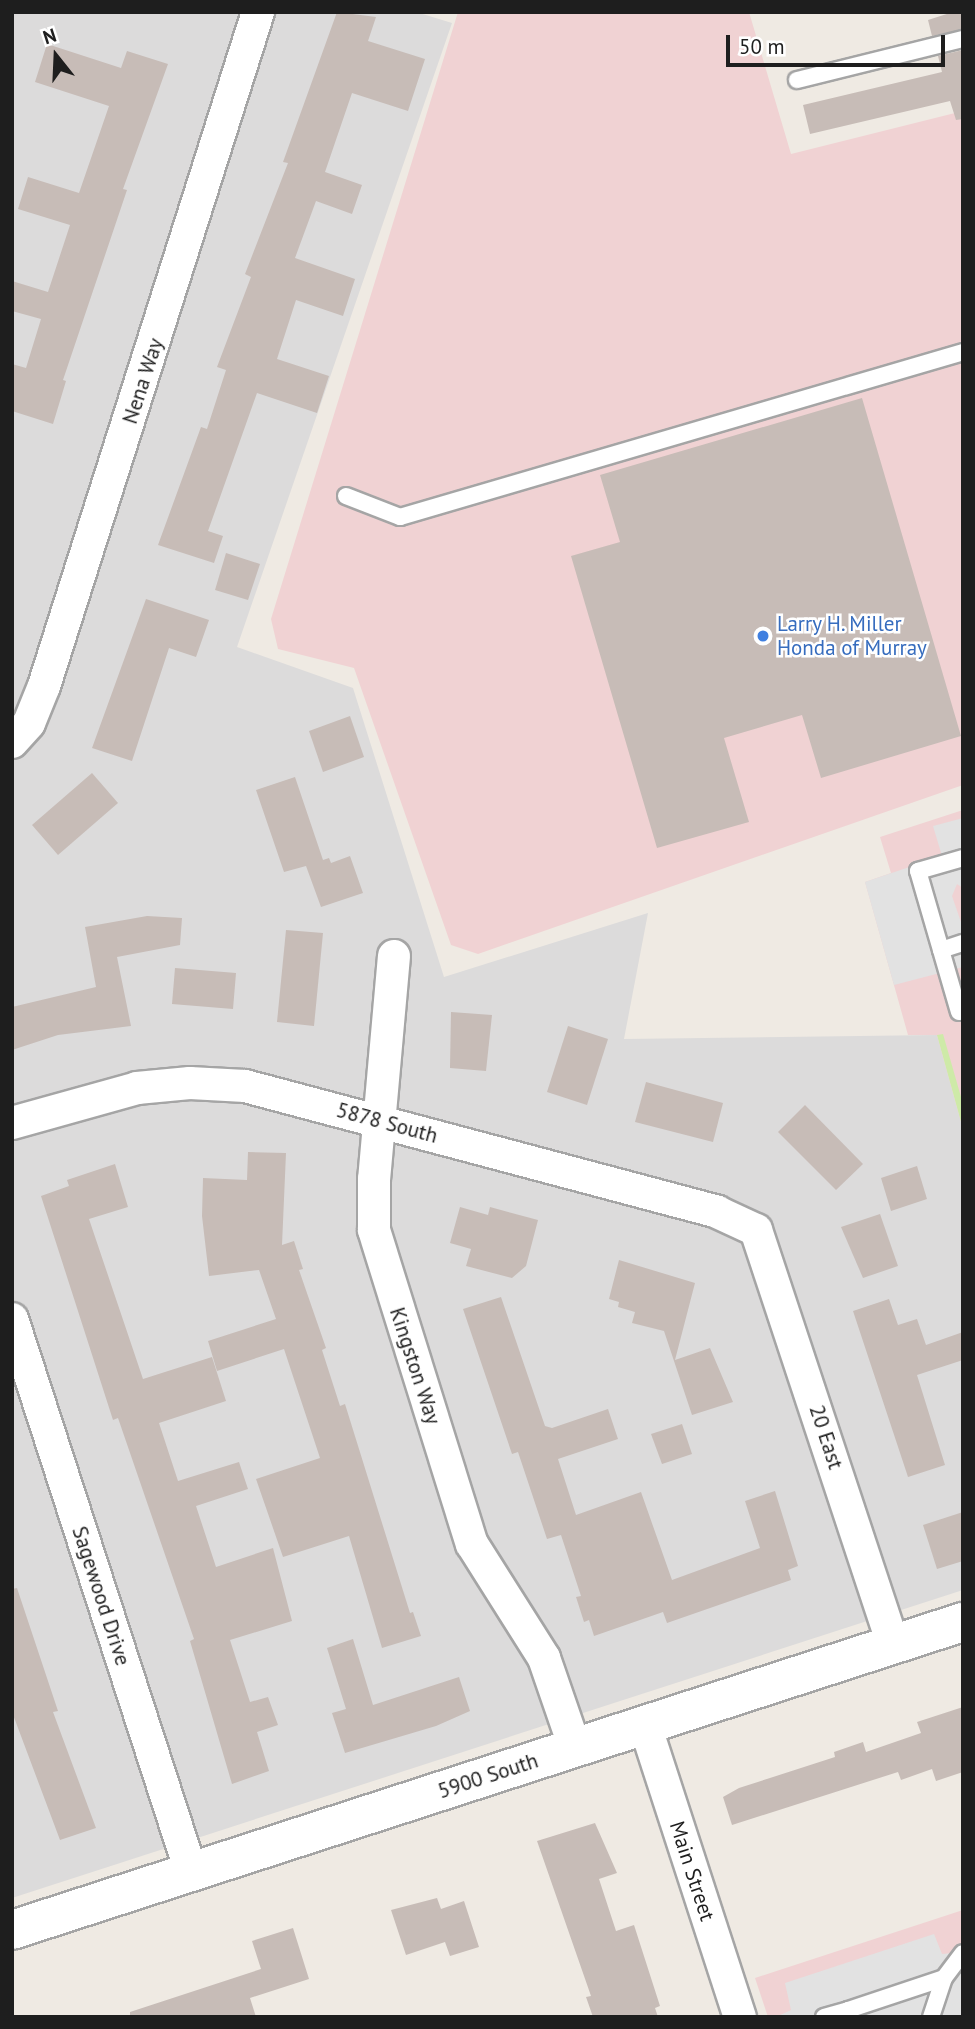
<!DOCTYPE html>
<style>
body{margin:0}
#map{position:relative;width:975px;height:2029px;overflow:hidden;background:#efeae3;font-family:"PT Sans",sans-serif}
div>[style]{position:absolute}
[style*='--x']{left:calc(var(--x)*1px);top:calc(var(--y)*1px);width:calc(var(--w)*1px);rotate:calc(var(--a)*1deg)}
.residential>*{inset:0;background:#dcdbdb}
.commercial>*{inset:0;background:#f0d2d3}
.grass>*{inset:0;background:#ceeaa8}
.parking>*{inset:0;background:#e2e2e2}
.building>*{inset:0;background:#c7bcb7}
.roads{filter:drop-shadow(2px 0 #a5a5a5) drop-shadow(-2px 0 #a5a5a5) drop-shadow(0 2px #a5a5a5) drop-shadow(0 -2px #a5a5a5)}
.service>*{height:16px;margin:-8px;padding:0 8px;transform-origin:8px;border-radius:8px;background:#fff}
.minor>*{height:32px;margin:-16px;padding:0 16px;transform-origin:16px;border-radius:16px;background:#fff}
.tertiary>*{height:38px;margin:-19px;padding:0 19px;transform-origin:19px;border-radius:19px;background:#fff}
.dots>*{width:19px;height:19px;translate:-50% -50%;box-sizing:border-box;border:4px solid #fff;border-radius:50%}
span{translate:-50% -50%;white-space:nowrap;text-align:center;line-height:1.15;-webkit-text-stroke:5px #fff;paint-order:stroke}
.street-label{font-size:21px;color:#1e1e1e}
.shop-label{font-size:21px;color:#366cbe}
.left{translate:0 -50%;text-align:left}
.frame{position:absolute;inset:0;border:14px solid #1e1e1e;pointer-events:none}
.north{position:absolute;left:21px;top:21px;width:70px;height:70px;-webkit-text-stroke:5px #fff;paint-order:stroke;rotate:342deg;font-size:19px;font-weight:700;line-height:28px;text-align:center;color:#1e1e1e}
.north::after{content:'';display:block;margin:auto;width:24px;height:32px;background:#1e1e1e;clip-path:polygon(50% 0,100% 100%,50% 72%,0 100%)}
.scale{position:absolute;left:726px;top:35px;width:219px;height:32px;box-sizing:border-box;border:4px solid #1e1e1e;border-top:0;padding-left:9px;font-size:21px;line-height:24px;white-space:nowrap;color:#1e1e1e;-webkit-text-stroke:5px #fff;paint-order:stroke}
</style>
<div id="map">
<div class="residential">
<i style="clip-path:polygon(12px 12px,416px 12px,452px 23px,237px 647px,353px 688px,444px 977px,648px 913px,624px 1039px,937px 1035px,963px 1129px,963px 1590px,12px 1898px)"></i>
</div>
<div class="commercial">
<i style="clip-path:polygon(458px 12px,749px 12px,791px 154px,963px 111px,963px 785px,478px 954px,451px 945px,354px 668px,278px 649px,271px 619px)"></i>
<i style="clip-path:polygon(963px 810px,963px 1129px,937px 1035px,908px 1035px,865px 882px,891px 873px,880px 837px)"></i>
<i style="clip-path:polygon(963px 1910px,963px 2017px,768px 2017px,755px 1978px)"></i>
</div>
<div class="grass">
<i style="clip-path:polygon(943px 1034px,963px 1104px,963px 1129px,937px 1035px)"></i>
</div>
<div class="parking">
<i style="clip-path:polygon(963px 818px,963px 888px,957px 884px,952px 896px,963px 928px,963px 967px,894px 985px,865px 882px,942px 856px,933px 826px)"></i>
<i style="clip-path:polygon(934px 1934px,942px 1954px,963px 1952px,963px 2017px,776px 2017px,791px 2010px,785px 1983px)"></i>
</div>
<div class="building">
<i style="clip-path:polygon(337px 12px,376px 17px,368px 41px,425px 59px,408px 111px,352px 93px,325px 172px,362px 185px,352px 214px,316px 201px,295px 258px,355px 279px,343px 316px,296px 300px,277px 359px,329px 376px,317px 413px,257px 393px,208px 531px,223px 536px,214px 563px,158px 545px,201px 427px,207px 429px,226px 370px,217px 367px,251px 277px,245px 274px,288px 163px,283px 162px)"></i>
<i style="clip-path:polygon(953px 12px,963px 12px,963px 29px,932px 36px,928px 20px)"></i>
<i style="clip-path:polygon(47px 44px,121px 68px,127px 51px,168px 64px,123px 189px,127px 190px,63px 380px,66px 381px,53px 424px,12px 411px,12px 364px,26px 368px,41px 319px,12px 311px,12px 281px,48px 292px,70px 225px,18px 209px,28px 177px,79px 193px,109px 106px,35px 82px)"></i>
<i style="clip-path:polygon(963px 50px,963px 119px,956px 120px,950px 101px,810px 134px,803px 105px,942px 72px,938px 56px)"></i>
<i style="clip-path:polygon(862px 398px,961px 736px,821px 778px,802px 715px,724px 738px,749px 822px,657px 848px,571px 556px,620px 542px,600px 475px)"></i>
<i style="clip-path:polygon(226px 553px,260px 564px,248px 600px,215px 590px)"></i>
<i style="clip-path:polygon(146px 599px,209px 620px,196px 657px,169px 648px,132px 761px,92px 748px)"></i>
<i style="clip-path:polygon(350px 716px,364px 757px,323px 772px,309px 731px)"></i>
<i style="clip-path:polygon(92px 773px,118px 803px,58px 855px,32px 825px)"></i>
<i style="clip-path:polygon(295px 777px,323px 860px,329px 858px,331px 863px,350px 856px,363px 893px,321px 907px,306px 866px,284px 872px,256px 790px)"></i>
<i style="clip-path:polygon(147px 916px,182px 918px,180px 945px,117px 957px,131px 1026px,58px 1035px,12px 1050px,12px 1007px,96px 987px,85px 927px)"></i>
<i style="clip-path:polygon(286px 930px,323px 933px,314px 1026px,277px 1022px)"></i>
<i style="clip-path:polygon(175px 968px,236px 973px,233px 1009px,172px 1004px)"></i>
<i style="clip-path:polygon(451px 1012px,492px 1015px,486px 1071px,450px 1068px)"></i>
<i style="clip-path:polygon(568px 1026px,608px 1039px,587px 1105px,547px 1092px)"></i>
<i style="clip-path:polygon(646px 1082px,723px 1103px,713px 1142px,635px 1122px)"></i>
<i style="clip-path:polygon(805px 1105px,863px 1164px,836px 1190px,778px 1132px)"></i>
<i style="clip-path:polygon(248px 1152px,286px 1153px,282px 1245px,294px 1241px,303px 1269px,299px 1270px,326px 1348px,322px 1350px,340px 1406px,345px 1404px,410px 1613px,413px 1612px,421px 1636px,382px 1648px,349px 1536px,283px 1557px,256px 1479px,320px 1458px,284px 1349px,217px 1371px,208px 1341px,276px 1319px,259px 1270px,209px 1276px,202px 1216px,203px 1178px,247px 1180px)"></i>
<i style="clip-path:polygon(115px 1164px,128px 1207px,89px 1219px,143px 1379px,212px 1357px,226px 1401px,159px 1423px,178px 1481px,239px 1462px,248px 1489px,196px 1506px,216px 1567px,273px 1548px,292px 1621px,230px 1640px,250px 1702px,268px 1697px,278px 1725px,257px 1732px,269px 1771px,232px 1784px,190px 1641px,194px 1639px,118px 1418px,113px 1420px,41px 1196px,69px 1186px,67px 1180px)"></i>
<i style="clip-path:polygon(917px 1166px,927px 1199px,891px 1211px,881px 1178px)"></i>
<i style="clip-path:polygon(460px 1207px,488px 1215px,490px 1207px,538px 1220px,526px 1266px,512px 1278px,466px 1266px,471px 1249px,450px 1243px)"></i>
<i style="clip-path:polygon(880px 1214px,898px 1266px,863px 1278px,841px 1227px)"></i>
<i style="clip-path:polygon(619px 1260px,695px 1283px,675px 1360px,710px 1348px,733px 1402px,692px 1415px,664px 1331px,632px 1323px,635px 1312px,618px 1307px,619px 1302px,609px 1299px)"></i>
<i style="clip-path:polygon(501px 1297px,545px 1426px,552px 1428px,608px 1409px,618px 1439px,558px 1459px,576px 1515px,641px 1492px,672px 1580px,760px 1548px,745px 1501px,775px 1491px,798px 1566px,788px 1570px,791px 1580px,667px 1623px,663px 1612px,594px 1636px,589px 1620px,584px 1622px,576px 1597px,581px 1596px,561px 1535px,547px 1539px,518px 1452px,512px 1454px,463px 1309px)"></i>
<i style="clip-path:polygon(889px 1299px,898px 1325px,917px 1319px,926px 1345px,963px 1332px,963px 1360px,917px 1375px,945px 1465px,908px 1477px,853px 1311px)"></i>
<i style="clip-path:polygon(682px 1424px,692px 1454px,662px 1464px,651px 1434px)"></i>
<i style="clip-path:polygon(963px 1512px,963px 1561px,937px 1569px,923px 1525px)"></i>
<i style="clip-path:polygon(17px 1588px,58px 1711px,53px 1712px,96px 1828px,60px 1840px,12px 1712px,12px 1589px)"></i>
<i style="clip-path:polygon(353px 1639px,373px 1705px,459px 1677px,470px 1711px,436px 1726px,345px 1753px,332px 1713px,346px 1709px,327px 1648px)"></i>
<i style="clip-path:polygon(963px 1707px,963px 1772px,936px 1781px,932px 1769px,901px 1780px,898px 1772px,732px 1825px,723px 1797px,739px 1788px,835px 1757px,834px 1752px,863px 1742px,866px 1752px,921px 1733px,917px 1722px)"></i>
<i style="clip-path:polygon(595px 1823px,617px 1873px,599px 1879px,616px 1931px,634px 1925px,660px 2006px,655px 2008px,658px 2017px,593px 2017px,586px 1997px,591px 1996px,537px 1841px)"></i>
<i style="clip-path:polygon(437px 1898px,441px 1909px,464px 1901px,479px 1947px,450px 1956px,445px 1942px,406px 1955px,391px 1910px)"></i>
<i style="clip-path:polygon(293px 1928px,309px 1979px,250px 1998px,256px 2017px,130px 2017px,130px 2012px,261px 1969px,252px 1941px)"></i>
</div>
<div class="roads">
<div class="service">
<i style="--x:797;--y:80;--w:171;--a:-13.9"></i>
<i style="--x:346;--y:496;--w:58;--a:21.3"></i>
<i style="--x:400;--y:517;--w:587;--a:-16.33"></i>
<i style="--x:941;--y:950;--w:23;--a:-18"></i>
<i style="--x:959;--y:1012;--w:147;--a:-106.2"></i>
<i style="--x:918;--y:871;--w:47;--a:-16.1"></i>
<i style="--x:824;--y:2017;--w:25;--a:-16"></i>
<i style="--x:850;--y:2017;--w:7;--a:-106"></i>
<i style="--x:848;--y:2010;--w:101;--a:-18.4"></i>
<i style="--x:944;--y:1978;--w:31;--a:-53"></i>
<i style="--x:931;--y:2017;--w:41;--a:-71.6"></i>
</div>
<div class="minor">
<i style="--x:12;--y:742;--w:25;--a:-48"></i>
<i style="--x:29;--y:723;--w:40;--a:-68"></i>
<i style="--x:44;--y:686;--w:707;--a:-72.38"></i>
<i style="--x:394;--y:956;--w:224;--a:95.1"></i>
<i style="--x:374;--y:1179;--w:51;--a:90"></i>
<i style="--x:374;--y:1230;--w:329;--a:72.7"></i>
<i style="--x:472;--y:1544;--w:135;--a:57.7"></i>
<i style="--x:544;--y:1658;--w:95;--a:71"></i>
<i style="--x:12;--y:1123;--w:130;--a:-15.6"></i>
<i style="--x:137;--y:1088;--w:53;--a:-5.4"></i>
<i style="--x:190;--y:1083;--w:55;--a:3.1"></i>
<i style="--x:245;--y:1086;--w:489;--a:14.9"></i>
<i style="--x:717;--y:1212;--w:43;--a:24.8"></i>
<i style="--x:756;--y:1230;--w:437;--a:71.7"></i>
<i style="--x:12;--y:1319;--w:581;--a:72.06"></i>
<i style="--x:645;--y:1725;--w:307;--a:72"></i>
</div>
<div class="tertiary">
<i style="--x:12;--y:1930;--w:1000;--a:-17.95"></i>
</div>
</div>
<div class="dots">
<i style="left:763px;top:636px;background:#3f7fe0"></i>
</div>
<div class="street-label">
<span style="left:143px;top:381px;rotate:-72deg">Nena Way</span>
<span style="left:387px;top:1123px;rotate:15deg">5878 South</span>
<span style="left:415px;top:1366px;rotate:72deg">Kingston Way</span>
<span style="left:826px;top:1437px;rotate:72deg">20 East</span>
<span style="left:101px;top:1596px;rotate:72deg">Sagewood Drive</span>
<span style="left:488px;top:1776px;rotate:-18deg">5900 South</span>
<span style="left:692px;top:1871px;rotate:72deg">Main Street</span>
</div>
<div class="shop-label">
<span class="left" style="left:777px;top:636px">Larry H. Miller<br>Honda of Murray</span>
</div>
<div class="frame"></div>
<div class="north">N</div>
<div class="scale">50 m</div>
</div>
